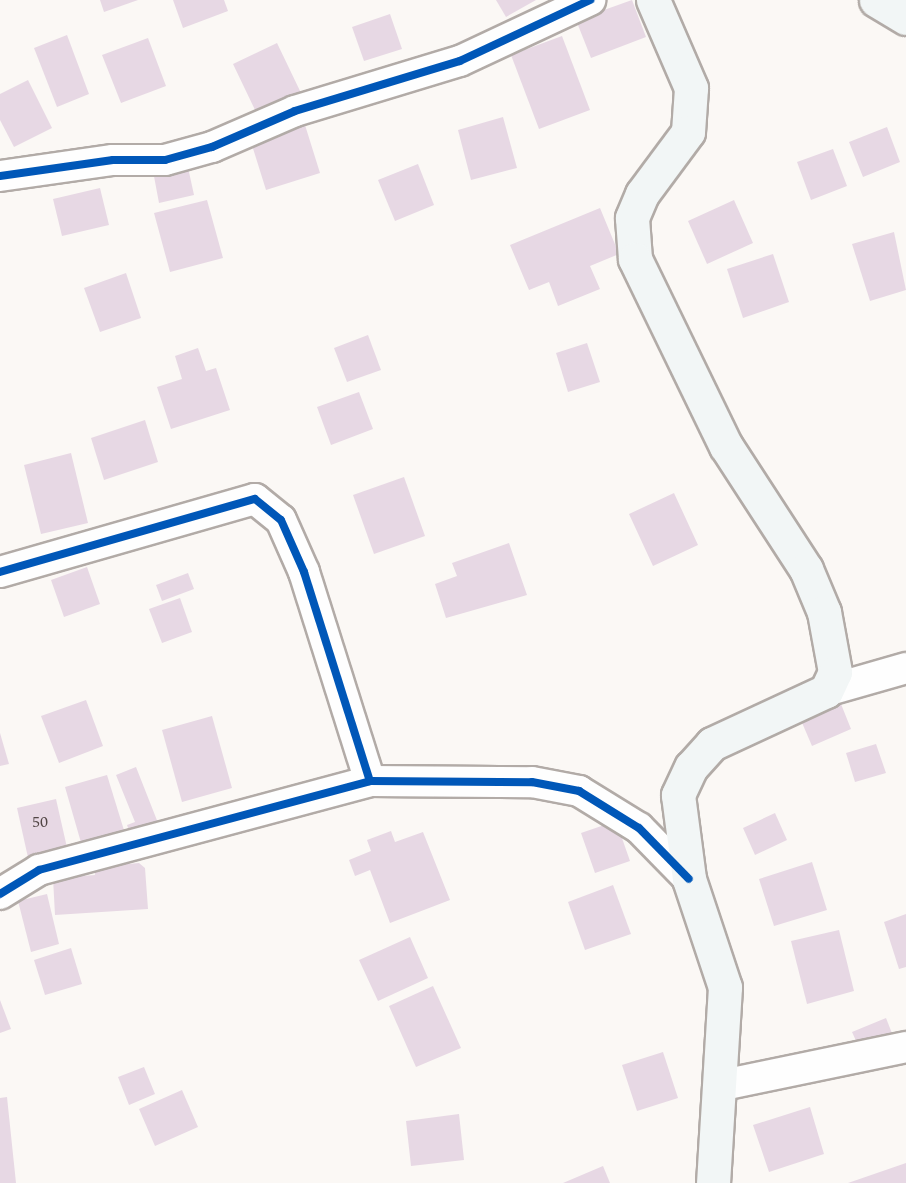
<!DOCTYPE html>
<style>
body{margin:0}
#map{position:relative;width:906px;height:1183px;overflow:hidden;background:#fbf8f5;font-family:Spectral,serif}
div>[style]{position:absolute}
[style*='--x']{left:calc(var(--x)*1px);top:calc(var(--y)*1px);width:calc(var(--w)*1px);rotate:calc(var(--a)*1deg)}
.building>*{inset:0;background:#e7d8e4}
.roads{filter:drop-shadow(2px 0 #b2aba7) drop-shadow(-2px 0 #b2aba7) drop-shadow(0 2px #b2aba7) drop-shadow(0 -2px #b2aba7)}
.street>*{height:30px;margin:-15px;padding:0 15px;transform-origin:15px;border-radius:15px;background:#fefefe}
.secondary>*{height:33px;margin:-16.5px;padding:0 16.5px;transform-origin:16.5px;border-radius:16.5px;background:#f2f6f6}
.cycleway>*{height:8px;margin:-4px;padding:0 4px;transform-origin:4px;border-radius:4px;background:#0057b8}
span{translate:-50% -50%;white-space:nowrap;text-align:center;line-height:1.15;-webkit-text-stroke:4.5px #fdf7f3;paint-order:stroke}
.number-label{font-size:16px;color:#524645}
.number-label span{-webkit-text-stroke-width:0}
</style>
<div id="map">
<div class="building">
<i style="clip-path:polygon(100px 0,138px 0,104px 12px)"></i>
<i style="clip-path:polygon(173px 0,224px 0,228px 11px,183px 28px)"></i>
<i style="clip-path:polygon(496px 0,536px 0,506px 17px)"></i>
<i style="clip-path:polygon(632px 0,646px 37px,591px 58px,576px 20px)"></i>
<i style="clip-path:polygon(390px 14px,402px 49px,364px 61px,352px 27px)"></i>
<i style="clip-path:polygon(67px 35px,89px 94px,57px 107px,34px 48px)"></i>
<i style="clip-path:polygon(562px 36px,590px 110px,539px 129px,511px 55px)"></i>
<i style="clip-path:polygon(148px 38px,166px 86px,121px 103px,102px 55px)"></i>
<i style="clip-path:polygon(277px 43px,301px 93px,257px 114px,233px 64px)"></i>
<i style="clip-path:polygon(28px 80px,52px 128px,14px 147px,0 120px,0 94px)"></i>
<i style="clip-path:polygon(503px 117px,517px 168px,471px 180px,458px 130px)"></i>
<i style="clip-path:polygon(305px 125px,320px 173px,266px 190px,251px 142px)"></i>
<i style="clip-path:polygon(887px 127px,900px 162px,863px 177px,849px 142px)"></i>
<i style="clip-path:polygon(833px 149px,847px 186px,811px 200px,797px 162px)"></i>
<i style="clip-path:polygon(187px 163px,194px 195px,159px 203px,153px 171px)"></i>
<i style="clip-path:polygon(418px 164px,434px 205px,395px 221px,378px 180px)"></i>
<i style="clip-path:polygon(100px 188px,109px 225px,62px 236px,53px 199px)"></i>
<i style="clip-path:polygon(207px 200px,223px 258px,170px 272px,154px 213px)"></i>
<i style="clip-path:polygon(734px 200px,753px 243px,707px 264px,688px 221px)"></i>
<i style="clip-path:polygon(600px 208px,619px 254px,590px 266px,600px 289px,558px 306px,549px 282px,529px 290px,510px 245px)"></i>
<i style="clip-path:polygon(894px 232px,906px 290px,870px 301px,852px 244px)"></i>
<i style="clip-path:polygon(773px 254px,789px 302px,743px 318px,727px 269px)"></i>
<i style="clip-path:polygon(126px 273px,141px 318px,100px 332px,84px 288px)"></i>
<i style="clip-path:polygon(368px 335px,381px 370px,347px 382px,334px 348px)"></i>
<i style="clip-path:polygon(587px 343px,600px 382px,568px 392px,556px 353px)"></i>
<i style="clip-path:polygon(198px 348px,206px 371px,216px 368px,230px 410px,171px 429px,157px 387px,182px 379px,175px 356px)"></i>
<i style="clip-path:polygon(359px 392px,373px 429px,331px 445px,317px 407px)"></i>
<i style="clip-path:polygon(145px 420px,158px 462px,104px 480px,91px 438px)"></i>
<i style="clip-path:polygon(71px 453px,88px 523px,41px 534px,24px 465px)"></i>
<i style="clip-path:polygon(404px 477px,425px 536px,374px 554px,353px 495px)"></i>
<i style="clip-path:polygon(674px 493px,698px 545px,653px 566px,629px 514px)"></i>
<i style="clip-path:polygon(509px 543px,527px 595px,446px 618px,435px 584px,457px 576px,452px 563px)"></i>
<i style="clip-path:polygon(87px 567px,100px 604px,64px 617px,51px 580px)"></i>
<i style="clip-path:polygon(188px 573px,194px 589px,162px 601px,156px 585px)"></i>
<i style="clip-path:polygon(180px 598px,192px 632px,162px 643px,149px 609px)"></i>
<i style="clip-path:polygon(837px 694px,851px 729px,812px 746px,797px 711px)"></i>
<i style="clip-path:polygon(86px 700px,103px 746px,59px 763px,41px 716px)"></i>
<i style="clip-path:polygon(212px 716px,232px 788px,182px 802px,162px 730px)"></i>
<i style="clip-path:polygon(0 733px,9px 764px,0 766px)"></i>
<i style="clip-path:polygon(876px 744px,886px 773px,855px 782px,846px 753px)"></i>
<i style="clip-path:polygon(136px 767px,160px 828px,132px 839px,127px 825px,135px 822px,116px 775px)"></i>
<i style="clip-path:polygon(107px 775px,127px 840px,84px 853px,65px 787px)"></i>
<i style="clip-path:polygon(56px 799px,68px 852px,29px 862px,17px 808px)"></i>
<i style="clip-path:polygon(775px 813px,787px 840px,755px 855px,743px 828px)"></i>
<i style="clip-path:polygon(616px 821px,630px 861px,595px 873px,581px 833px)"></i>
<i style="clip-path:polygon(391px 831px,395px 842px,423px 832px,450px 900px,390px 923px,370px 870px,355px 876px,349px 860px,371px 851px,367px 840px)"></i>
<i style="clip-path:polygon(812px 862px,827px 910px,774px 926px,759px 879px)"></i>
<i style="clip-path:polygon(139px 863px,145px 868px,148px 909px,55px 915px,53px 878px,95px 875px,94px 867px)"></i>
<i style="clip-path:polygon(613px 885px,631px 934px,585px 950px,568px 902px)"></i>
<i style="clip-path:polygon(47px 894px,59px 944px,31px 952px,18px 901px)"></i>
<i style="clip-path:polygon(906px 914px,906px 967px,899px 969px,884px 922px)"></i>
<i style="clip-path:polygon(839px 930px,854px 991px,807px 1004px,791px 941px)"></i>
<i style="clip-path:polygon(410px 937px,428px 978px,378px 1001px,359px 960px)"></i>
<i style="clip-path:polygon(71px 948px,82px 984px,45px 995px,34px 960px)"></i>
<i style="clip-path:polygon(433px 986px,461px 1048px,416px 1067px,389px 1006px)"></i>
<i style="clip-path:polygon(0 1000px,11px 1029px,0 1033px)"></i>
<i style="clip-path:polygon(886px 1018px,895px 1041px,862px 1054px,852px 1032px)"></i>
<i style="clip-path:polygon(663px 1052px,678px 1098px,637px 1111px,622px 1065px)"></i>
<i style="clip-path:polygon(144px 1067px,155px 1094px,129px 1105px,118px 1077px)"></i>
<i style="clip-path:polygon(182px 1090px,198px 1127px,155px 1146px,139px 1109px)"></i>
<i style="clip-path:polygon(7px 1097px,16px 1183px,0 1183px,0 1098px)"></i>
<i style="clip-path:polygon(810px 1107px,824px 1154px,769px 1172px,753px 1125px)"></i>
<i style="clip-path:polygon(459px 1114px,464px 1160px,411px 1166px,406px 1121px)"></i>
<i style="clip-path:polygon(906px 1163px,906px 1183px,848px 1183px)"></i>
<i style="clip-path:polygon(603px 1166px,610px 1183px,563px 1183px)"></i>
</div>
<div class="roads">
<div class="street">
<i style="--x:0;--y:176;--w:114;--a:-8.1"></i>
<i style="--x:113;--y:160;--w:52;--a:0"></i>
<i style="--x:165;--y:160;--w:49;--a:-15.5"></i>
<i style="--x:212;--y:147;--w:90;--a:-23.4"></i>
<i style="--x:295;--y:111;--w:172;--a:-16.9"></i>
<i style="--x:460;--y:61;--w:144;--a:-25.1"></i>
<i style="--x:0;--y:572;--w:265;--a:-16"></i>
<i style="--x:255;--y:499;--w:33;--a:39"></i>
<i style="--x:281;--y:520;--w:57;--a:66.1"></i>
<i style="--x:304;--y:572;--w:219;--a:72.5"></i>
<i style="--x:826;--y:691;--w:83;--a:-16"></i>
<i style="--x:0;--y:894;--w:46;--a:-31.6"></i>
<i style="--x:39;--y:870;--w:343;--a:-15"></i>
<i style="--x:370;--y:781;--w:162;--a:0.4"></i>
<i style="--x:532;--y:782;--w:48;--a:10.8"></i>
<i style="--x:579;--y:791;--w:70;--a:31.7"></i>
<i style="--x:639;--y:828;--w:71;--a:45.6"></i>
<i style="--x:723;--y:1085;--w:187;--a:-11.7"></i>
</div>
<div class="secondary">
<i style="--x:653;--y:0;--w:96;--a:66.6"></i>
<i style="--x:691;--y:88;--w:44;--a:93.9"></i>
<i style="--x:688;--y:132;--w:77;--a:126.6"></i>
<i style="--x:642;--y:194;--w:26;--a:113"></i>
<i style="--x:632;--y:218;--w:41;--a:85.8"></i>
<i style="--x:635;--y:259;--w:208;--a:64.1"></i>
<i style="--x:726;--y:446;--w:147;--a:57"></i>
<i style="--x:806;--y:569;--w:47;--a:67.3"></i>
<i style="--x:824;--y:612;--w:61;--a:79.6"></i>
<i style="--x:835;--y:672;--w:21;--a:115"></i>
<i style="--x:826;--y:691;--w:126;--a:155.1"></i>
<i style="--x:712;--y:744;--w:31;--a:132"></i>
<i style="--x:691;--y:767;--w:31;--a:115"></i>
<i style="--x:678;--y:795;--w:85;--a:82.5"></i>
<i style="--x:689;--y:879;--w:114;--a:71.6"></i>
<i style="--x:725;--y:987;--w:196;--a:93.5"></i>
<i style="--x:876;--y:0;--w:35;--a:31"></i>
</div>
</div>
<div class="cycleway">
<i style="--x:0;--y:176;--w:114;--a:-8.1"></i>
<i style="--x:113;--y:160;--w:52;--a:0"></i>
<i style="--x:165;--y:160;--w:49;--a:-15.5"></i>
<i style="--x:212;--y:147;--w:90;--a:-23.4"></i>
<i style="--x:295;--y:111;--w:172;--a:-16.9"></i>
<i style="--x:460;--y:61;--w:144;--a:-25.1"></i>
<i style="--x:0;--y:572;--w:265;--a:-16"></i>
<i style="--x:255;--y:499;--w:33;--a:39"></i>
<i style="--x:281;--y:520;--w:57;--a:66.1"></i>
<i style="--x:304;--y:572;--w:219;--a:72.5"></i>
<i style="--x:0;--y:894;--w:46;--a:-31.6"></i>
<i style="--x:39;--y:870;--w:343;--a:-15"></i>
<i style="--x:370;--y:781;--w:162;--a:0.4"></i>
<i style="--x:532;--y:782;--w:48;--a:10.8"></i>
<i style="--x:579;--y:791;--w:70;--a:31.7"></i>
<i style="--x:639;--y:828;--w:71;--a:45.6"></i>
</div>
<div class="number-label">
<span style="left:40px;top:822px">50</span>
</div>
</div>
